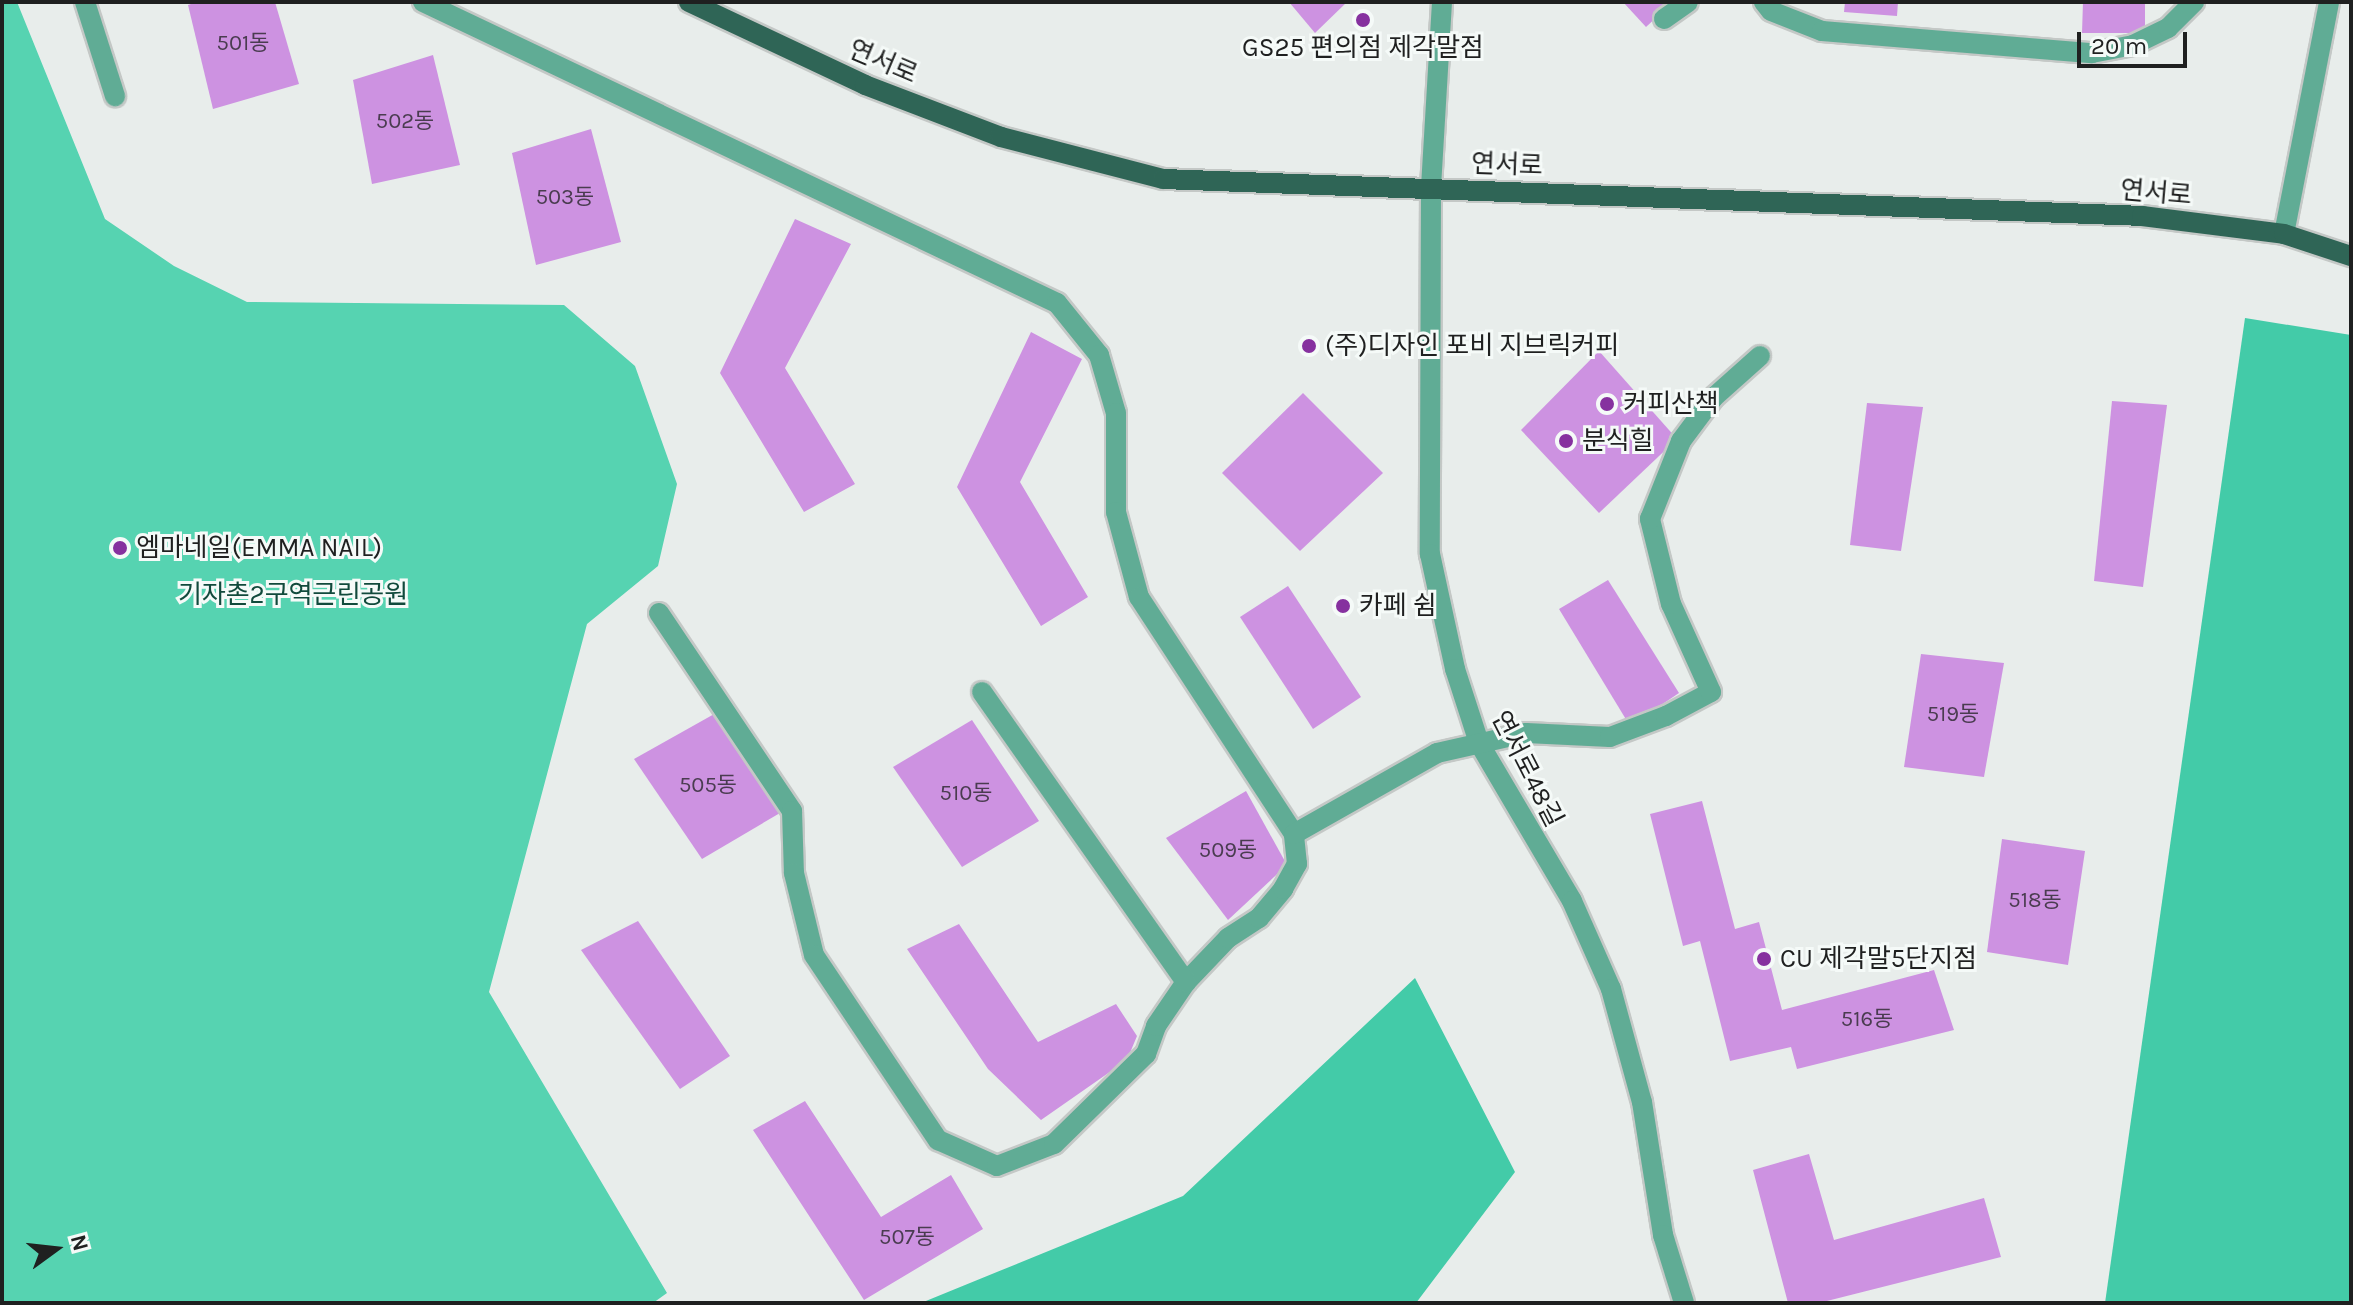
<!DOCTYPE html>
<meta charset="utf-8">
<style>
body{margin:0}
#map{position:relative;width:2353px;height:1305px;overflow:hidden;background:#e8edeb;font-family:Karla,"Noto Sans KR",sans-serif}
div>[style]{position:absolute}
[style*='--x']{left:calc(var(--x)*1px);top:calc(var(--y)*1px);width:calc(var(--w)*1px);rotate:calc(var(--a)*1deg)}
.green>*{inset:0;background:#56d3b1}
.forest>*{inset:0;background:#43cba8}
.building>*{inset:0;background:#cd92e1}
.roads{filter:drop-shadow(2px 0 #c4c8c6) drop-shadow(-2px 0 #c4c8c6) drop-shadow(0 2px #c4c8c6) drop-shadow(0 -2px #c4c8c6)}
.minor>*{height:20px;margin:-10px;padding:0 10px;transform-origin:10px;border-radius:10px;background:#60ac95}
.major>*{height:20px;margin:-10px;padding:0 10px;transform-origin:10px;border-radius:10px;background:#2f6556}
.dots>*{width:22px;height:22px;translate:-50% -50%;box-sizing:border-box;border:4px solid #f5faf8;border-radius:50%}
span{translate:-50% -50%;white-space:nowrap;text-align:center;line-height:1.15;-webkit-text-stroke:6px #f5faf8;paint-order:stroke}
.number-label{font-size:22px;color:#4a3c50}
.number-label span{-webkit-text-stroke-width:0}
.poi-label{font-size:26px;color:#1f2020}
.left{translate:0 -50%;text-align:left}
.street-label{font-size:26px;color:#1f2020}
.park-label{font-size:26px;color:#114a3c}
.frame{position:absolute;inset:0;border:4px solid #1f2020;pointer-events:none}
.north{position:absolute;left:16px;top:1209px;width:80px;height:80px;-webkit-text-stroke:6px #f5faf8;paint-order:stroke;rotate:75deg;font-size:22px;font-weight:700;line-height:32px;text-align:center;color:#1f2020}
.north::after{content:'';display:block;margin:auto;width:28px;height:36px;background:#1f2020;clip-path:polygon(50% 0,100% 100%,50% 72%,0 100%)}
.scale{position:absolute;left:2077px;top:32px;width:110px;height:36px;box-sizing:border-box;border:4px solid #1f2020;border-top:0;padding-left:10px;font-size:24px;line-height:28px;white-space:nowrap;color:#1f2020;-webkit-text-stroke:6px #f5faf8;paint-order:stroke}
</style>
<div id="map">
<div class="green">
<i style="clip-path:polygon(2px 2px,17px 2px,105px 219px,174px 266px,247px 302px,564px 305px,635px 366px,677px 484px,658px 566px,587px 624px,489px 992px,667px 1293px,653px 1303px,2px 1303px)"></i>
</div>
<div class="forest">
<i style="clip-path:polygon(2245px 318px,2351px 335px,2351px 1303px,2105px 1303px)"></i>
<i style="clip-path:polygon(1415px 978px,1515px 1172px,1416px 1303px,921px 1303px,1183px 1196px)"></i>
</div>
<div class="building">
<i style="clip-path:polygon(197px 2px,275px 2px,299px 84px,213px 109px,188px 5px)"></i>
<i style="clip-path:polygon(1289px 2px,1347px 2px,1315px 33px)"></i>
<i style="clip-path:polygon(1623px 2px,1673px 2px,1646px 27px)"></i>
<i style="clip-path:polygon(1845px 2px,1898px 2px,1897px 16px,1844px 12px)"></i>
<i style="clip-path:polygon(2083px 2px,2145px 2px,2145px 33px,2082px 33px)"></i>
<i style="clip-path:polygon(433px 55px,460px 165px,372px 184px,353px 80px)"></i>
<i style="clip-path:polygon(591px 129px,621px 242px,536px 265px,512px 153px)"></i>
<i style="clip-path:polygon(795px 219px,851px 244px,785px 368px,855px 484px,804px 512px,720px 373px)"></i>
<i style="clip-path:polygon(1031px 332px,1082px 359px,1020px 482px,1088px 597px,1041px 626px,957px 487px)"></i>
<i style="clip-path:polygon(1599px 351px,1677px 439px,1599px 513px,1521px 430px)"></i>
<i style="clip-path:polygon(1303px 393px,1383px 473px,1300px 551px,1222px 473px)"></i>
<i style="clip-path:polygon(2112px 401px,2167px 405px,2143px 587px,2094px 581px)"></i>
<i style="clip-path:polygon(1867px 403px,1923px 407px,1901px 551px,1850px 545px)"></i>
<i style="clip-path:polygon(1608px 580px,1679px 693px,1630px 726px,1559px 609px)"></i>
<i style="clip-path:polygon(1288px 586px,1361px 697px,1313px 729px,1240px 617px)"></i>
<i style="clip-path:polygon(1921px 654px,2004px 663px,1984px 777px,1904px 767px)"></i>
<i style="clip-path:polygon(716px 713px,780px 813px,702px 859px,634px 759px)"></i>
<i style="clip-path:polygon(972px 720px,1039px 821px,962px 867px,893px 767px)"></i>
<i style="clip-path:polygon(1246px 791px,1287px 865px,1228px 920px,1166px 838px)"></i>
<i style="clip-path:polygon(1702px 801px,1735px 929px,1759px 922px,1782px 1010px,1934px 970px,1954px 1030px,1797px 1069px,1791px 1047px,1730px 1061px,1700px 941px,1683px 946px,1650px 814px)"></i>
<i style="clip-path:polygon(2002px 839px,2085px 851px,2068px 965px,1987px 952px)"></i>
<i style="clip-path:polygon(638px 921px,730px 1056px,680px 1089px,581px 950px)"></i>
<i style="clip-path:polygon(959px 924px,1038px 1042px,1116px 1004px,1137px 1036px,1127px 1060px,1041px 1120px,988px 1069px,907px 949px)"></i>
<i style="clip-path:polygon(805px 1101px,881px 1217px,951px 1175px,983px 1229px,864px 1300px,753px 1130px)"></i>
<i style="clip-path:polygon(1809px 1154px,1834px 1240px,1984px 1198px,2001px 1257px,1819px 1303px,1788px 1303px,1753px 1170px)"></i>
</div>
<div class="roads">
<div class="minor">
<i style="--x:85;--y:2;--w:99;--a:72.3"></i>
<i style="--x:423;--y:2;--w:702;--a:25.4"></i>
<i style="--x:1057;--y:303;--w:67;--a:51.1"></i>
<i style="--x:1099;--y:355;--w:60;--a:73.7"></i>
<i style="--x:1116;--y:413;--w:99;--a:90"></i>
<i style="--x:1116;--y:512;--w:88;--a:74.9"></i>
<i style="--x:1139;--y:597;--w:283;--a:56.8"></i>
<i style="--x:1442;--y:2;--w:187;--a:93.4"></i>
<i style="--x:1431;--y:189;--w:365;--a:90.2"></i>
<i style="--x:1430;--y:554;--w:118;--a:77.7"></i>
<i style="--x:1455;--y:669;--w:78;--a:72"></i>
<i style="--x:1479;--y:743;--w:183;--a:59.5"></i>
<i style="--x:1572;--y:901;--w:96;--a:66.1"></i>
<i style="--x:1611;--y:989;--w:117;--a:74.7"></i>
<i style="--x:1642;--y:1102;--w:135;--a:81"></i>
<i style="--x:1663;--y:1235;--w:71;--a:72.8"></i>
<i style="--x:1764;--y:2;--w:11;--a:52"></i>
<i style="--x:1771;--y:11;--w:55;--a:21.4"></i>
<i style="--x:1822;--y:31;--w:271;--a:4.7"></i>
<i style="--x:2092;--y:53;--w:42;--a:-11"></i>
<i style="--x:2133;--y:45;--w:39;--a:-26"></i>
<i style="--x:2168;--y:28;--w:37;--a:-45"></i>
<i style="--x:1664;--y:19;--w:29;--a:-35"></i>
<i style="--x:2284;--y:234;--w:236;--a:-79"></i>
<i style="--x:659;--y:613;--w:239;--a:56.1"></i>
<i style="--x:792;--y:811;--w:62;--a:88.2"></i>
<i style="--x:794;--y:873;--w:84;--a:76.3"></i>
<i style="--x:814;--y:955;--w:223;--a:56.2"></i>
<i style="--x:938;--y:1140;--w:64;--a:23.8"></i>
<i style="--x:997;--y:1166;--w:61;--a:-21.1"></i>
<i style="--x:1054;--y:1144;--w:129;--a:-44.4"></i>
<i style="--x:1146;--y:1054;--w:30;--a:-70"></i>
<i style="--x:1156;--y:1026;--w:53;--a:-55.7"></i>
<i style="--x:1186;--y:982;--w:61;--a:-46.3"></i>
<i style="--x:1228;--y:938;--w:37;--a:-33"></i>
<i style="--x:1259;--y:918;--w:38;--a:-50"></i>
<i style="--x:1283;--y:889;--w:29;--a:-61"></i>
<i style="--x:1297;--y:864;--w:30;--a:-96"></i>
<i style="--x:1294;--y:834;--w:164;--a:-29.5"></i>
<i style="--x:1437;--y:753;--w:91;--a:-12.7"></i>
<i style="--x:1526;--y:733;--w:84;--a:2.7"></i>
<i style="--x:1610;--y:737;--w:60;--a:-20.6"></i>
<i style="--x:1666;--y:716;--w:51;--a:-28.1"></i>
<i style="--x:1711;--y:692;--w:97;--a:-114.4"></i>
<i style="--x:1671;--y:604;--w:88;--a:-103.9"></i>
<i style="--x:1650;--y:519;--w:84;--a:-68.3"></i>
<i style="--x:1681;--y:441;--w:54;--a:-53.3"></i>
<i style="--x:1713;--y:398;--w:63;--a:-41.8"></i>
<i style="--x:982;--y:692;--w:355;--a:54.9"></i>
</div>
<div class="major">
<i style="--x:689;--y:2;--w:195;--a:25.2"></i>
<i style="--x:865;--y:85;--w:146;--a:20.9"></i>
<i style="--x:1001;--y:137;--w:167;--a:14.5"></i>
<i style="--x:1163;--y:179;--w:980;--a:2.16"></i>
<i style="--x:2142;--y:216;--w:143;--a:7.2"></i>
<i style="--x:2284;--y:234;--w:71;--a:18.2"></i>
</div>
</div>
<div class="dots">
<i style="left:1363px;top:20px;background:#86319f"></i>
<i style="left:1309px;top:346px;background:#86319f"></i>
<i style="left:1607px;top:404px;background:#86319f"></i>
<i style="left:1566px;top:441px;background:#86319f"></i>
<i style="left:120px;top:548px;background:#86319f"></i>
<i style="left:1343px;top:606px;background:#86319f"></i>
<i style="left:1764px;top:959px;background:#86319f"></i>
</div>
<div class="number-label">
<span style="left:243px;top:44px">501동</span>
<span style="left:405px;top:122px">502동</span>
<span style="left:565px;top:198px">503동</span>
<span style="left:1953px;top:715px">519동</span>
<span style="left:708px;top:786px">505동</span>
<span style="left:966px;top:794px">510동</span>
<span style="left:1228px;top:851px">509동</span>
<span style="left:2035px;top:901px">518동</span>
<span style="left:1867px;top:1020px">516동</span>
<span style="left:907px;top:1238px">507동</span>
</div>
<div class="poi-label">
<span style="left:1363px;top:48px">GS25 편의점 제각말점</span>
<span class="left" style="left:1325px;top:346px">(주)디자인 포비 지브릭커피</span>
<span class="left" style="left:1623px;top:404px">커피산책</span>
<span class="left" style="left:1582px;top:441px">분식힐</span>
<span class="left" style="left:136px;top:548px">엠마네일(EMMA NAIL)</span>
<span class="left" style="left:1359px;top:606px">카페 쉼</span>
<span class="left" style="left:1780px;top:959px">CU 제각말5단지점</span>
</div>
<div class="street-label">
<span style="left:883px;top:62px;rotate:23deg">연서로</span>
<span style="left:1507px;top:165px;rotate:2deg">연서로</span>
<span style="left:2156px;top:193px;rotate:5deg">연서로</span>
<span style="left:1527px;top:769px;rotate:63deg">연서로48길</span>
</div>
<div class="park-label">
<span style="left:293px;top:595px">기자촌2구역근린공원</span>
</div>
<div class="frame"></div>
<div class="north">N</div>
<div class="scale">20 m</div>
</div>
